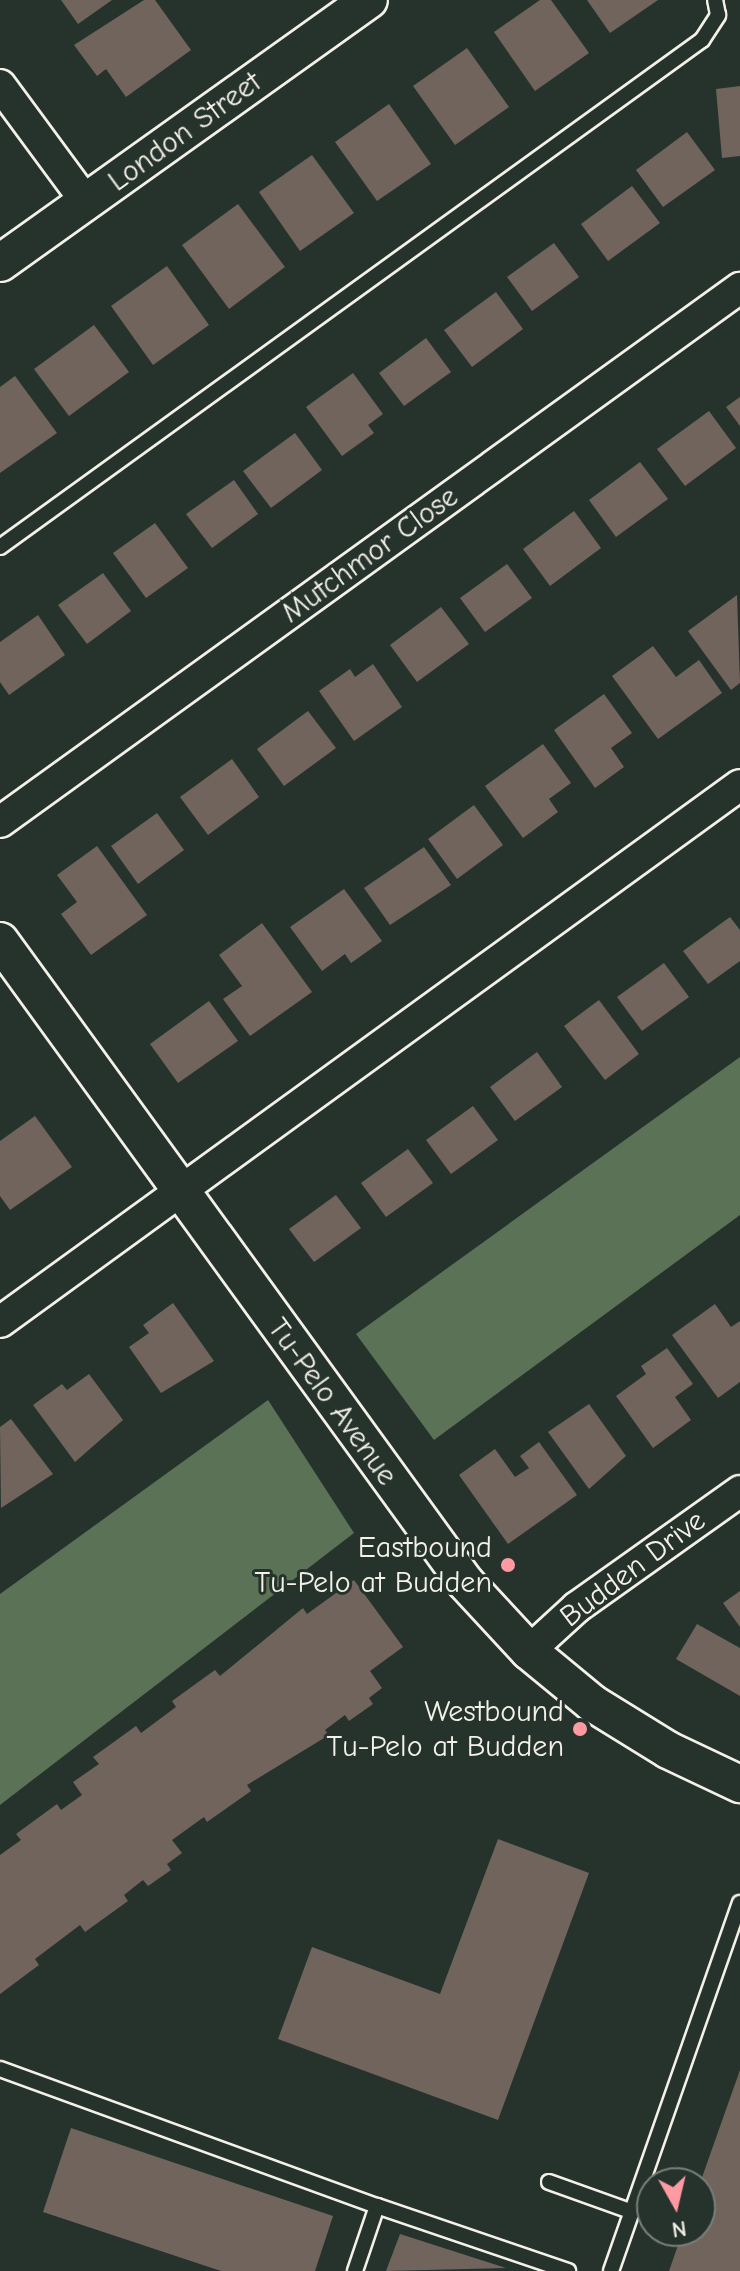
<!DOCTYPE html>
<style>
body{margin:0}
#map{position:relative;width:740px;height:2271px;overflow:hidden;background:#26332d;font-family:"Comic Neue",sans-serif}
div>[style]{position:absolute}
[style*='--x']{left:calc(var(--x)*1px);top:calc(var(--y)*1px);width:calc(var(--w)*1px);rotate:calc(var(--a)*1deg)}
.green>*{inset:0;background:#5b7256}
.building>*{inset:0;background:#70645c}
.roads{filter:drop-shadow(2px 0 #f4f1e8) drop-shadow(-2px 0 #f4f1e8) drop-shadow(0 2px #f4f1e8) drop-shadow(0 -2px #f4f1e8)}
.service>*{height:14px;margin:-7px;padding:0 7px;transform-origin:7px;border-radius:7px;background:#26332d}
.minor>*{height:30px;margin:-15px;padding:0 15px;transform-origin:15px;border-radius:15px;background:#26332d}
.tertiary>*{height:36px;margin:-18px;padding:0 18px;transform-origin:18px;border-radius:18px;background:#26332d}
.dots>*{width:22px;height:22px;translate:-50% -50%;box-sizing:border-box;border:4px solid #26332d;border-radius:50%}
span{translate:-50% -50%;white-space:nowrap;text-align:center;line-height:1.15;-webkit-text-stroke:6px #26332d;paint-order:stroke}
.street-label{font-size:30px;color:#f4f1e8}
.poi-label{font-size:30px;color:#f4f1e8}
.right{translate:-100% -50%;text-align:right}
.north{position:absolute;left:636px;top:2167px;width:80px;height:80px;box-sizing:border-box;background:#26332d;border:2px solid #787f78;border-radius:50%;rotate:172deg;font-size:22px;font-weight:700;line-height:32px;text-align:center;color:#f4f1e8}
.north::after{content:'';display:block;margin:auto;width:28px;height:36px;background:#ff9aa2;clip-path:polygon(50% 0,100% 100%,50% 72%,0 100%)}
</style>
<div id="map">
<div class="green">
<i style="clip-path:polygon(740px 1057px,740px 1215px,434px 1440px,356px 1334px)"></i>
<i style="clip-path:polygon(268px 1400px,354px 1533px,0 1805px,0 1594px)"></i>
</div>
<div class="building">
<i style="clip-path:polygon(61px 0,112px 0,78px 24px)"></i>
<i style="clip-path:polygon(144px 0,155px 0,191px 50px,126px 97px,106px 69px,97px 76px,74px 45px)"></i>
<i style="clip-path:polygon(540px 0,551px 0,589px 53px,535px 91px,494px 32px)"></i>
<i style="clip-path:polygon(587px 0,658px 0,610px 33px)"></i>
<i style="clip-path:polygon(467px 48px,509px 107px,455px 145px,413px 86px)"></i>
<i style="clip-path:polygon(740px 86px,740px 156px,722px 158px,716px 89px)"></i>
<i style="clip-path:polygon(389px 104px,431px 164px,377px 201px,335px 142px)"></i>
<i style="clip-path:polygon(687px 132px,715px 170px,663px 207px,636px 170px)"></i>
<i style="clip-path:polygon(312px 155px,354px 213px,300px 251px,259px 192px)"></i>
<i style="clip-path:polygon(632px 186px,660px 223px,608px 261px,581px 224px)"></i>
<i style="clip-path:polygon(238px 204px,285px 267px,229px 309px,182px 245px)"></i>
<i style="clip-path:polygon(554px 243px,579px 277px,532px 311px,507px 277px)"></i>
<i style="clip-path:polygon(167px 266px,209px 325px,153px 365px,111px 306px)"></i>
<i style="clip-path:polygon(496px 292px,523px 329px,472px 367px,444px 330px)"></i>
<i style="clip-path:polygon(94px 325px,129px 372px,69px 416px,34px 369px)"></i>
<i style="clip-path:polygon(426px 338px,451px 372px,404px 406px,379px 373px)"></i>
<i style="clip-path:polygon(353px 373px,383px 414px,368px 425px,374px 433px,342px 456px,306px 407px)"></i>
<i style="clip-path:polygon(15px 376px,57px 433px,0 473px,0 387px)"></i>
<i style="clip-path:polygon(740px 397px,740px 426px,726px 407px)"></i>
<i style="clip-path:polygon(709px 411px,736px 448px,685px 486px,657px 449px)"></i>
<i style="clip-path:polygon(295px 433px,322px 470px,271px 508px,243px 471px)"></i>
<i style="clip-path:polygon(640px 462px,668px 499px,616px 537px,589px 500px)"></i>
<i style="clip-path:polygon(234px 480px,258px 514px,212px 548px,186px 514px)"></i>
<i style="clip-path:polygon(574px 511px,601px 548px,550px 586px,523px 549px)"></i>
<i style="clip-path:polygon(155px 523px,188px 568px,146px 598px,113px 553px)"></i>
<i style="clip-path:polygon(507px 564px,532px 598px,485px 632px,460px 598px)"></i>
<i style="clip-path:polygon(103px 573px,131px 611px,87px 644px,58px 605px)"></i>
<i style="clip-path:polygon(737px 595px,740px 683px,731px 690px,688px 631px)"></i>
<i style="clip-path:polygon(441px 607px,469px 644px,417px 682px,390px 645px)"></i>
<i style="clip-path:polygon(38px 615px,65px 655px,9px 695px,0 682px,0 642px)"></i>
<i style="clip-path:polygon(653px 646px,676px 677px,699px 660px,722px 693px,658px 739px,612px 676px)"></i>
<i style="clip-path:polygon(373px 664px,402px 707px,354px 741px,319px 691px,350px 669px,355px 677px)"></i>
<i style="clip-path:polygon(604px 694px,632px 733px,611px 748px,624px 767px,595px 788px,554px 730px)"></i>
<i style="clip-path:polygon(308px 711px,336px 748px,284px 786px,257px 749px)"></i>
<i style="clip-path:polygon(543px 744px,571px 783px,549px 799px,558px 812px,523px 838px,485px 786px)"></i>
<i style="clip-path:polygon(232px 759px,259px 797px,208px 835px,180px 797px)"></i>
<i style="clip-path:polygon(474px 805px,503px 845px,457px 879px,428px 839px)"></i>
<i style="clip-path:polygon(157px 813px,184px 850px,138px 884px,111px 846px)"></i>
<i style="clip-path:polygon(97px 846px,147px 915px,91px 955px,61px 914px,77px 902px,57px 875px)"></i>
<i style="clip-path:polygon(424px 847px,451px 885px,390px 925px,364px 888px)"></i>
<i style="clip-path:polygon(344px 889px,382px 941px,351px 963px,345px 954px,322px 971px,290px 927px)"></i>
<i style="clip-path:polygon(730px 917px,740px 930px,740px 961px,708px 984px,683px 951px)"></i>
<i style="clip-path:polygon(262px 923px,312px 992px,250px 1036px,223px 999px,242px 986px,219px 955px)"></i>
<i style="clip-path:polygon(664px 963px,689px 997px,642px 1031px,617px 997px)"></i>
<i style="clip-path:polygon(599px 1000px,639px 1054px,605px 1080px,564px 1026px)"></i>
<i style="clip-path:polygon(209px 1001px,238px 1041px,178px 1083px,150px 1044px)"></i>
<i style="clip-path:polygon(537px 1052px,562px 1087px,515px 1121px,490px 1087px)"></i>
<i style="clip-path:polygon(473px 1106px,498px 1140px,451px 1174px,426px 1140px)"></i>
<i style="clip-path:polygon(35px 1116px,72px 1167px,10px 1210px,0 1196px,0 1141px)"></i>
<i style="clip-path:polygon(408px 1149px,433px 1183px,386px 1217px,361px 1183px)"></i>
<i style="clip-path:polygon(336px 1195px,361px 1228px,314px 1262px,289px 1229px)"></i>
<i style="clip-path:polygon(173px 1303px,214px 1361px,161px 1393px,129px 1347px,149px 1333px,143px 1325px)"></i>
<i style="clip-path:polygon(715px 1304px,731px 1327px,740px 1321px,740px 1382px,718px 1398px,672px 1335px)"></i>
<i style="clip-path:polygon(667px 1348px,693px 1384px,675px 1397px,691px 1420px,653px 1448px,616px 1396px,646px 1374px,641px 1366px)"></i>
<i style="clip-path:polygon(89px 1374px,123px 1420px,75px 1462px,33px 1405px,62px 1384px,67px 1390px)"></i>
<i style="clip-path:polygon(589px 1404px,626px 1456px,589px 1489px,548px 1432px)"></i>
<i style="clip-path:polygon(11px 1419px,53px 1474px,1px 1508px,0 1427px)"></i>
<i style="clip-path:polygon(539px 1442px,577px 1495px,508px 1544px,459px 1475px,495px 1449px,515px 1477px,529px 1468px,520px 1456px)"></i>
<i style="clip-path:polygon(354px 1580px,403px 1647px,370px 1671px,382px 1688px,369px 1698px,373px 1704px,349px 1721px,345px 1715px,325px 1730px,329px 1735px,247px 1785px,251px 1791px,207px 1822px,204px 1817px,172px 1840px,182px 1853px,167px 1864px,171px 1870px,148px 1886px,143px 1880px,124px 1895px,128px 1901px,85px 1932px,80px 1925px,35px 1959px,39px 1965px,0 1994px,0 1855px,21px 1840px,16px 1834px,57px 1804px,61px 1810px,82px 1795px,73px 1782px,99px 1764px,93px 1757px,136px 1726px,141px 1733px,176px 1707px,172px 1701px,215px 1670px,220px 1676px,303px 1608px,307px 1614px)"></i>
<i style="clip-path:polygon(740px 1591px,740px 1627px,723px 1603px)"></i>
<i style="clip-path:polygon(697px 1624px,740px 1648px,740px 1696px,676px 1659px)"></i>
<i style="clip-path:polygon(498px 1839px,589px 1873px,498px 2120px,278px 2039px,312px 1947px,440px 1994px)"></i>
<i style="clip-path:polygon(740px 2070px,740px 2271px,669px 2271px,683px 2231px,700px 2231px,700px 2183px)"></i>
<i style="clip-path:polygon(71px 2128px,333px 2216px,315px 2271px,221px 2271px,43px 2212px)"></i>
<i style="clip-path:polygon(400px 2234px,506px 2268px,386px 2271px)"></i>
</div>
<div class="roads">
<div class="service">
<i style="--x:0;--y:547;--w:866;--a:-35.84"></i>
<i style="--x:702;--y:40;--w:30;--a:-57"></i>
<i style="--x:718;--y:15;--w:15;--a:-101"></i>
<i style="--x:0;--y:2069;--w:401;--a:20"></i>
<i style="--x:377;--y:2206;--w:69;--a:108.7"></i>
<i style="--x:549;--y:2182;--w:89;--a:19.7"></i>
<i style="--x:377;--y:2206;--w:202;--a:18.8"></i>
<i style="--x:611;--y:2271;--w:390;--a:-70.7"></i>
</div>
<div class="minor">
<i style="--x:0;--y:85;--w:147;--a:53.6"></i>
<i style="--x:0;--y:822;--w:913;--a:-35.82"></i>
<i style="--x:0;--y:1322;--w:914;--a:-35.97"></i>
<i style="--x:529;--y:1651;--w:65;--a:-42.5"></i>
<i style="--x:577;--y:1607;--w:200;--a:-35.4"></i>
</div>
<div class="tertiary">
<i style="--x:0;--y:263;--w:453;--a:-35.5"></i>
<i style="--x:0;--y:941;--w:792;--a:54.04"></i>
<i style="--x:465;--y:1582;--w:94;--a:47.2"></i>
<i style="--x:529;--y:1651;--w:82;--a:39.5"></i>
<i style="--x:592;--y:1703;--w:89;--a:31.7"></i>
<i style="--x:668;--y:1750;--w:80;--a:25.3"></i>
</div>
</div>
<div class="dots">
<i style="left:508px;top:1565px;background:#ff9aa2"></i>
<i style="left:580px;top:1729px;background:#ff9aa2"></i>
</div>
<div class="street-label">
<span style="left:185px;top:132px;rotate:-36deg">London Street</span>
<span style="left:370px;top:555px;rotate:-36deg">Mutchmor Close</span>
<span style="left:332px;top:1402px;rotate:54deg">Tu-Pelo Avenue</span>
<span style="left:633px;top:1569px;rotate:-37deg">Budden Drive</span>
</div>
<div class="poi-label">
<span class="right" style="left:492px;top:1565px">Eastbound<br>Tu-Pelo at Budden</span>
<span class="right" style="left:564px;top:1729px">Westbound<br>Tu-Pelo at Budden</span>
</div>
<div class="north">N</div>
</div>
